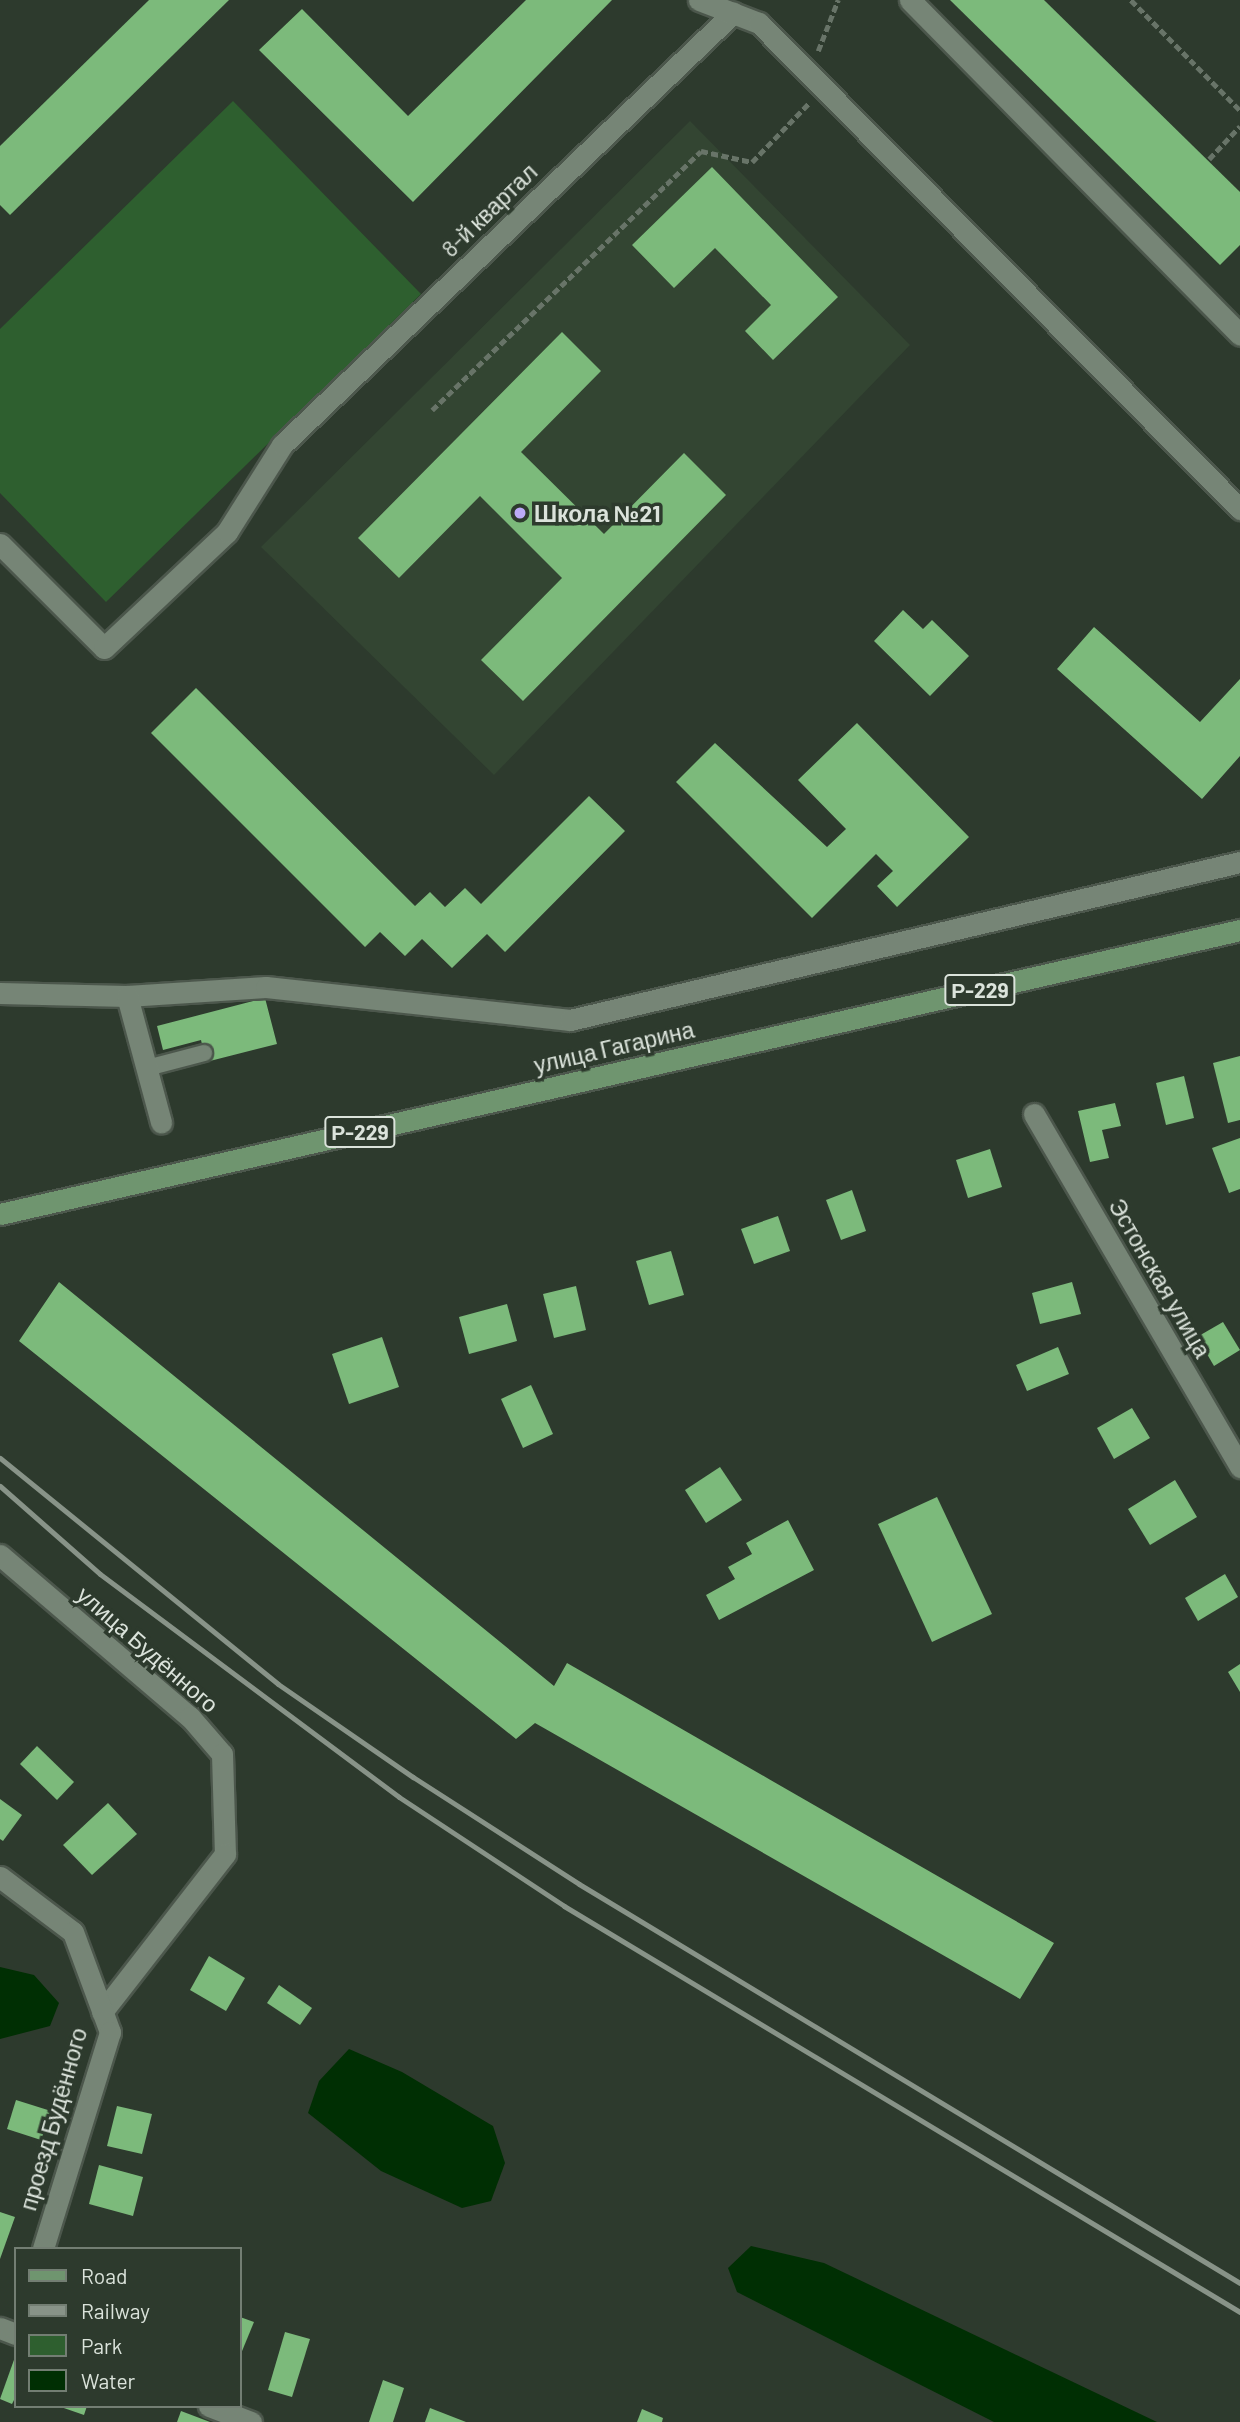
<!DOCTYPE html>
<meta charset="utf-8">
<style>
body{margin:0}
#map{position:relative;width:1240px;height:2422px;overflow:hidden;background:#2d3a2d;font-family:Barlow,sans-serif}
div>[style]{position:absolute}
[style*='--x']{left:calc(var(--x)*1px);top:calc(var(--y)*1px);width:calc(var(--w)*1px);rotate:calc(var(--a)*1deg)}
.built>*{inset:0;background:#334532}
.green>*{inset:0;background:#2e5f2f}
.water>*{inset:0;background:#002f03}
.building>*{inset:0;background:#7cba7b}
.path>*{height:4.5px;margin-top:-2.25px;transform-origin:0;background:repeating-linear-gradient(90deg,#687468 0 7px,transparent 0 10.5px)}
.roads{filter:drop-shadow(2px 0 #4c574c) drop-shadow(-2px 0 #4c574c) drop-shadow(0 2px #4c574c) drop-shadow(0 -2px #4c574c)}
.lane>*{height:16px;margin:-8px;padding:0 8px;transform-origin:8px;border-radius:8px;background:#768576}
.street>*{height:21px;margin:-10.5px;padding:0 10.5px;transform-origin:10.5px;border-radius:10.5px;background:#768576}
.secondary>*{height:21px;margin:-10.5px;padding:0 10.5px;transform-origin:10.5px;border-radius:10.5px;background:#768576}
.primary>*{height:21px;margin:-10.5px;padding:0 10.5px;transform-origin:10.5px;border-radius:10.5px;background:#6f956f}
.rail>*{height:5px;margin:-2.5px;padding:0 2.5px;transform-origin:2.5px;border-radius:2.5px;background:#889388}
.dots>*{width:19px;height:19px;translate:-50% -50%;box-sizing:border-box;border:4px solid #2d3a2d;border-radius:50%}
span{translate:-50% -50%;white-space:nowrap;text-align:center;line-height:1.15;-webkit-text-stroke:7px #2d3a2d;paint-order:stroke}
.shield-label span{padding:2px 5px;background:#2d3a2d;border:2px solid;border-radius:5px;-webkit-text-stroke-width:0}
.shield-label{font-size:21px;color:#dbe3db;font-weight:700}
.street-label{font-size:23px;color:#dbe3db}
.poi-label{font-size:23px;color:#dbe3db;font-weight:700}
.left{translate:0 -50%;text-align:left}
.legend{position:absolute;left:14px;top:2247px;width:228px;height:161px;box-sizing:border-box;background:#2d3a2d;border:2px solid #737e73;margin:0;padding:9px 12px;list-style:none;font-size:21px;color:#dbe3db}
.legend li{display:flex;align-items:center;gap:14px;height:35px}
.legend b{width:35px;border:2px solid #737e73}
</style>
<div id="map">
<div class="built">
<i style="clip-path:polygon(690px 121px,910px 345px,494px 775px,261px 547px)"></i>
</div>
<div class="green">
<i style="clip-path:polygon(233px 101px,421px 294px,106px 602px,0 493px,0 329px)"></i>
</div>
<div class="water">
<i style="clip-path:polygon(0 1967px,34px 1975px,59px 2003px,50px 2026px,0 2039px)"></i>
<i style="clip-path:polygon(349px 2049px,402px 2072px,493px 2126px,505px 2163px,491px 2201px,462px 2208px,381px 2171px,308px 2113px,319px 2081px)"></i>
<i style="clip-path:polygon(751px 2246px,824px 2263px,1157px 2422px,994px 2422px,737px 2292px,728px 2268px)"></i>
</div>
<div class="building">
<i style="clip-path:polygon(149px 0,229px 0,10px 215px,0 205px,0 146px)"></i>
<i style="clip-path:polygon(526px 0,612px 0,413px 202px,259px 50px,302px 9px,408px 116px)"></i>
<i style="clip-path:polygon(950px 0,1044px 0,1240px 192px,1240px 245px,1220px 265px)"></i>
<i style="clip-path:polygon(712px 167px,838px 297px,773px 360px,745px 331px,771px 305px,715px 248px,674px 288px,632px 245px)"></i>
<i style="clip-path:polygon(562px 332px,601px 371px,521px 452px,604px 534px,684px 453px,726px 495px,523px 701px,481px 660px,562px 578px,480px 496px,399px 578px,358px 538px)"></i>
<i style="clip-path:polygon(903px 610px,923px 629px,932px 620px,969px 656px,930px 696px,874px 641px)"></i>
<i style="clip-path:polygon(1094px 627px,1200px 722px,1240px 679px,1240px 756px,1202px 799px,1057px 669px)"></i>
<i style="clip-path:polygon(196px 688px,415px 906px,430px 892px,445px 907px,465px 888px,481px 904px,589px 796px,625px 831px,505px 952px,487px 934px,452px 968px,422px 939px,405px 956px,380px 932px,365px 947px,151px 733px)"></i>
<i style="clip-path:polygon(857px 723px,969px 837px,897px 907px,877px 886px,893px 871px,876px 854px,812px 918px,676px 782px,715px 743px,827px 847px,846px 829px,798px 780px)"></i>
<i style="clip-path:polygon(265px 998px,277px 1044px,206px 1062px,201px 1040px,163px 1050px,157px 1026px)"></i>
<i style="clip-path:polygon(1240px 1056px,1240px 1120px,1228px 1123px,1213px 1063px)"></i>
<i style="clip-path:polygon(1184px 1076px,1194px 1118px,1166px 1125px,1156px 1083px)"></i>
<i style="clip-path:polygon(1115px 1103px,1121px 1126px,1102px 1130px,1109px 1158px,1090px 1162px,1078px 1111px)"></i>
<i style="clip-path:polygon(1240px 1138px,1240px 1189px,1229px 1193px,1212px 1148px)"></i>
<i style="clip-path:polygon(990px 1149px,1002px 1187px,968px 1198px,956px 1160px)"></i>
<i style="clip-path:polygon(852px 1190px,866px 1231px,841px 1240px,826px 1200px)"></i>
<i style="clip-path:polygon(778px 1216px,790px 1251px,754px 1264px,741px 1229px)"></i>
<i style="clip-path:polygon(671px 1251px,684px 1295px,649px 1305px,636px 1261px)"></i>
<i style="clip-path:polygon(59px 1282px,554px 1686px,567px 1663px,1054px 1943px,1020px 1999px,535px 1723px,516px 1739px,19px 1341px)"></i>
<i style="clip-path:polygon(1072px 1282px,1081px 1314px,1040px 1324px,1032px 1293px)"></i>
<i style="clip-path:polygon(576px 1286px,586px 1330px,554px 1338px,543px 1294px)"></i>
<i style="clip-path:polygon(507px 1304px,517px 1341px,469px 1354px,459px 1317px)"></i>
<i style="clip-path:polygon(1223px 1322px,1240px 1350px,1214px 1366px,1197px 1337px)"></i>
<i style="clip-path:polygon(382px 1337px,399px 1387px,349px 1404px,332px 1354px)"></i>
<i style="clip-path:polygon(1058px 1347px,1069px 1374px,1027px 1391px,1016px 1365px)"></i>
<i style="clip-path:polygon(531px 1385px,553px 1434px,523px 1448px,501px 1399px)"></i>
<i style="clip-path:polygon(1132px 1408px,1150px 1438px,1114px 1459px,1097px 1428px)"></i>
<i style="clip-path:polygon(720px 1467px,742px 1500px,706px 1523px,685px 1490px)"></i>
<i style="clip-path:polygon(1175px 1480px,1197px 1517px,1150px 1545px,1128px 1509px)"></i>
<i style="clip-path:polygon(937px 1497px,992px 1614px,932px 1642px,878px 1524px)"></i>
<i style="clip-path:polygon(788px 1520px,814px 1570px,719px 1620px,706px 1595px,735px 1579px,728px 1567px,752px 1554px,746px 1543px)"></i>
<i style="clip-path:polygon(1225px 1574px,1238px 1597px,1198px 1621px,1185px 1598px)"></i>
<i style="clip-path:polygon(1240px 1664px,1240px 1692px,1228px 1672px)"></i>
<i style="clip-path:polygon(37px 1746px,74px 1782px,57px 1800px,20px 1764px)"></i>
<i style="clip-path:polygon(0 1799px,22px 1815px,3px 1841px,0 1839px)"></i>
<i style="clip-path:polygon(108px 1803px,137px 1834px,92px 1875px,63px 1845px)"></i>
<i style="clip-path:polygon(209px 1956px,245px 1978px,226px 2011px,190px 1990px)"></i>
<i style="clip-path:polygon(279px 1985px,312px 2008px,300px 2025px,267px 2003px)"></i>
<i style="clip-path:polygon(16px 2100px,51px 2111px,41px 2140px,7px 2129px)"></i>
<i style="clip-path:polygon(117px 2106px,152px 2114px,142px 2154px,107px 2146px)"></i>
<i style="clip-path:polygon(99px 2165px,143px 2177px,133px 2216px,89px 2204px)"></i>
<i style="clip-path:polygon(0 2212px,15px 2217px,0 2259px)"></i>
<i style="clip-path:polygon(240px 2317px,254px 2322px,240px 2356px)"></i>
<i style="clip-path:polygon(285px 2332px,310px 2339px,292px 2397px,268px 2390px)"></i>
<i style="clip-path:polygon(15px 2357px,16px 2396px,12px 2404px,0 2399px)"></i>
<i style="clip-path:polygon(383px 2380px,404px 2388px,393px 2422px,369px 2422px)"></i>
<i style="clip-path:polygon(58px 2406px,87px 2406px,84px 2415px)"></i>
<i style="clip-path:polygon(430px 2408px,466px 2422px,425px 2422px)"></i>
<i style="clip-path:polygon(642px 2409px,663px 2418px,662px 2422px,637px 2422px)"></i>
<i style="clip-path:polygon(181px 2411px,210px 2422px,177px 2422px)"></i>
</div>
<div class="path">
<i style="--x:1131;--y:0;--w:155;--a:45.3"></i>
<i style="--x:818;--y:51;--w:55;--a:-68.6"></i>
<i style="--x:1209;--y:159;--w:45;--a:-46.8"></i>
<i style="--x:432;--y:410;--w:373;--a:-43.9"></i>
<i style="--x:701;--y:151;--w:52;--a:12.2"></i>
<i style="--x:752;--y:162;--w:81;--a:-46"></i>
</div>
<div class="roads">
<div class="lane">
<i style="--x:147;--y:1068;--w:59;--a:-14.7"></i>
</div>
<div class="street">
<i style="--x:910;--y:0;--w:470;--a:45.4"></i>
<i style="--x:0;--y:544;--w:147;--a:45"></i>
<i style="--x:104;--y:648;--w:169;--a:-43.3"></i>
<i style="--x:227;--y:532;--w:103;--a:-57.7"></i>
<i style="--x:282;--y:445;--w:625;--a:-43.77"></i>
<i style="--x:0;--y:993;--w:127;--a:1.4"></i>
<i style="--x:127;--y:996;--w:139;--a:-3.7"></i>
<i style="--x:266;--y:987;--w:306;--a:6.2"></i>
<i style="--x:570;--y:1020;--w:688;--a:-13.27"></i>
<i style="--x:127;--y:996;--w:131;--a:74.9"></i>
<i style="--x:1034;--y:1114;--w:409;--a:59.7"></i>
<i style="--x:0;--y:1555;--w:250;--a:40.5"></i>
<i style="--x:190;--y:1717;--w:49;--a:49.1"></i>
<i style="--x:222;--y:1754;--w:100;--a:88.3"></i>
<i style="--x:225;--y:1854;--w:200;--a:127.9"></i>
<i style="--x:0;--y:1877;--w:91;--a:37"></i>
<i style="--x:73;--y:1932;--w:107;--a:69.7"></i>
<i style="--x:110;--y:2032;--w:227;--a:107.2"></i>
<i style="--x:0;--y:2328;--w:17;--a:21"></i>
<i style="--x:209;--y:2406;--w:45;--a:20.9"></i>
</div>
<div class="secondary">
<i style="--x:699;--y:0;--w:64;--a:21"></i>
<i style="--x:759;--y:23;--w:684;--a:45.3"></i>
</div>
<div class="primary">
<i style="--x:0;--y:1214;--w:1272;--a:-12.9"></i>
</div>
</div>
<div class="rail">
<i style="--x:0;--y:1458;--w:358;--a:39.1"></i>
<i style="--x:278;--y:1684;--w:164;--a:34.6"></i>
<i style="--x:413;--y:1777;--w:197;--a:32.8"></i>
<i style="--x:579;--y:1884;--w:772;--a:31.12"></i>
<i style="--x:0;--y:1486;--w:133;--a:41.3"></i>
<i style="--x:100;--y:1574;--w:373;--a:36.7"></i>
<i style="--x:399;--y:1797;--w:198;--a:33.4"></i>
<i style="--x:564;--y:1906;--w:789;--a:30.99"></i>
</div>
<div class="dots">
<i style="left:520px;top:513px;background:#bbaaf6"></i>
</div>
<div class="shield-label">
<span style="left:980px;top:990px">Р-229</span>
<span style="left:360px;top:1132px">Р-229</span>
</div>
<div class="street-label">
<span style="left:489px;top:210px;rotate:-44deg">8-й квартал</span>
<span style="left:614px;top:1047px;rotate:-13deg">улица Гагарина</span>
<span style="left:1160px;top:1278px;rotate:60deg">Эстонская улица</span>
<span style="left:148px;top:1649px;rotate:41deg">улица Будённого</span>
<span style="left:53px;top:2119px;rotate:-74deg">проезд Будённого</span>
</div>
<div class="poi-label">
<span class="left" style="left:534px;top:513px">Школа №21</span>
</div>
<ul class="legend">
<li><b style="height:9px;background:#6f956f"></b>Road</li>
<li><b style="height:9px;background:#889388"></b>Railway</li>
<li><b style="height:19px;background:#2e5f2f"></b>Park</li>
<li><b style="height:19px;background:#002f03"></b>Water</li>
</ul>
</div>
